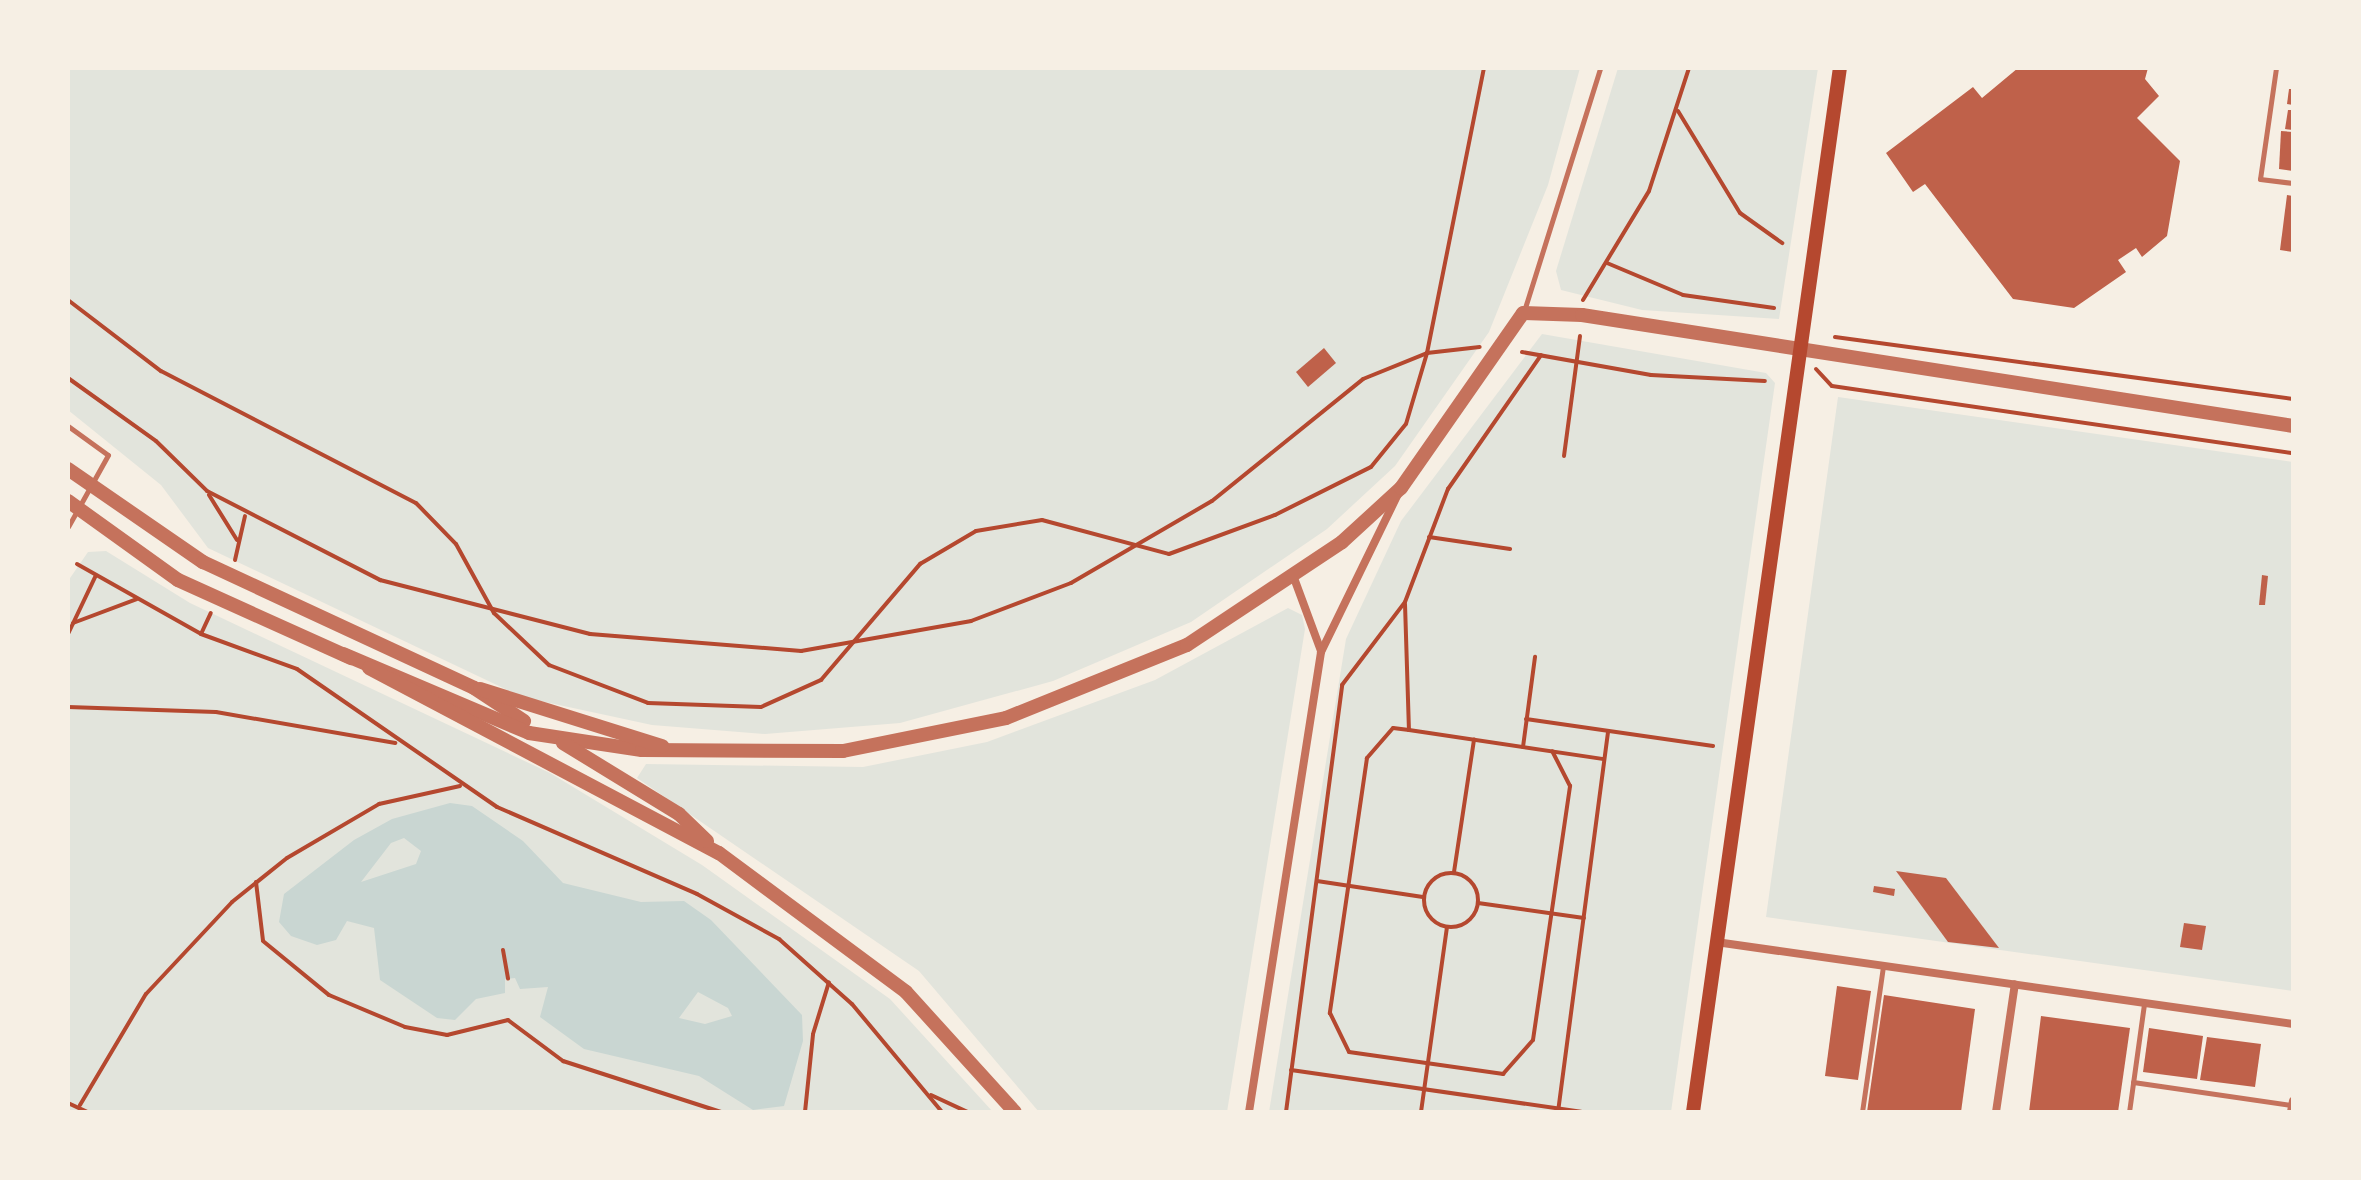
<!DOCTYPE html>
<style>
body{margin:0}
#map{position:relative;width:2361px;height:1180px;overflow:hidden;background:#f6efe4;font-family:Jost,sans-serif}
div>[style]{position:absolute}
[style*='--x']{left:calc(var(--x)*1px);top:calc(var(--y)*1px);width:calc(var(--w)*1px);rotate:calc(var(--a)*1deg)}
.green>*{inset:0;background:#e2e4dc}
.water>*{inset:0;background:#c9d6d2}
.building>*{inset:0;background:#bf614a}
.path>*{height:4px;margin:-2px;padding:0 2px;transform-origin:2px;border-radius:2px;background:#b5482f}
.path>.ring{margin:-2px;padding:0;box-sizing:content-box;background:none;border:4px solid #b5482f;border-radius:50%}
.service>*{height:5px;margin:-2.5px;padding:0 2.5px;transform-origin:2.5px;border-radius:2.5px;background:#c5725c}
.minor>*{height:8px;margin:-4px;padding:0 4px;transform-origin:4px;border-radius:4px;background:#c5725c}
.tertiary>*{height:14px;margin:-7px;padding:0 7px;transform-origin:7px;border-radius:7px;background:#c5725c}
.secondary>*{height:14px;margin:-7px;padding:0 7px;transform-origin:7px;border-radius:7px;background:#b5482f}
span{translate:-50% -50%;white-space:nowrap;text-align:center;line-height:1.15;-webkit-text-stroke:8px #f6efe4;paint-order:stroke}
.frame{position:absolute;inset:0;border:70px solid #f6efe4;pointer-events:none}
</style>
<div id="map">
<div class="green">
<i style="clip-path:polygon(68px 68px,1580px 68px,1548px 185px,1489px 332px,1395px 466px,1327px 529px,1191px 622px,1053px 681px,900px 723px,765px 734px,652px 725px,522px 697px,208px 548px,161px 485px,68px 410px)"></i>
<i style="clip-path:polygon(1618px 68px,1818px 68px,1779px 319px,1642px 310px,1561px 290px,1556px 271px)"></i>
<i style="clip-path:polygon(1542px 334px,1766px 373px,1775px 383px,1671px 1112px,1269px 1112px,1346px 639px,1401px 521px)"></i>
<i style="clip-path:polygon(1838px 397px,2293px 462px,2293px 991px,1766px 917px)"></i>
<i style="clip-path:polygon(106px 551px,190px 603px,550px 773px,702px 865px,890px 999px,993px 1112px,68px 1112px,68px 581px,88px 552px)"></i>
<i style="clip-path:polygon(1288px 608px,1302px 615px,1305px 629px,1227px 1112px,1039px 1112px,919px 971px,637px 778px,646px 764px,863px 767px,987px 742px,1155px 680px)"></i>
</div>
<div class="water">
<i style="clip-path:polygon(evenodd,450px 803px,472px 806px,523px 841px,563px 883px,641px 902px,684px 901px,711px 920px,802px 1015px,803px 1041px,784px 1106px,753px 1110px,699px 1076px,584px 1049px,540px 1017px,548px 987px,520px 989px,515px 978px,505px 979px,505px 993px,476px 999px,455px 1020px,437px 1018px,380px 980px,374px 928px,347px 921px,336px 940px,317px 945px,291px 936px,279px 922px,284px 894px,354px 840px,392px 819px,450px 803px,404px 838px,421px 851px,416px 864px,361px 882px,391px 843px,404px 838px,450px 803px,698px 992px,728px 1008px,732px 1016px,705px 1024px,679px 1018px,698px 992px)"></i>
</div>
<div class="building">
<i style="clip-path:polygon(2018px 68px,2148px 68px,2145px 79px,2159px 96px,2137px 118px,2180px 161px,2167px 236px,2142px 257px,2136px 248px,2118px 260px,2126px 272px,2074px 308px,2013px 299px,1925px 184px,1913px 192px,1886px 153px,1973px 87px,1982px 98px)"></i>
<i style="clip-path:polygon(2289px 89px,2293px 89px,2293px 105px,2287px 104px)"></i>
<i style="clip-path:polygon(2288px 110px,2293px 110px,2293px 130px,2285px 129px)"></i>
<i style="clip-path:polygon(2281px 131px,2293px 132px,2293px 171px,2279px 169px)"></i>
<i style="clip-path:polygon(2287px 195px,2293px 196px,2293px 252px,2280px 250px)"></i>
<i style="clip-path:polygon(1324px 348px,1336px 363px,1308px 387px,1296px 372px)"></i>
<i style="clip-path:polygon(2262px 575px,2268px 576px,2265px 605px,2259px 605px)"></i>
<i style="clip-path:polygon(1896px 871px,1946px 878px,1999px 948px,1948px 942px)"></i>
<i style="clip-path:polygon(1874px 886px,1895px 889px,1894px 896px,1873px 892px)"></i>
<i style="clip-path:polygon(2184px 923px,2206px 926px,2202px 950px,2180px 947px)"></i>
<i style="clip-path:polygon(1837px 986px,1871px 991px,1858px 1080px,1825px 1076px)"></i>
<i style="clip-path:polygon(1884px 995px,1975px 1009px,1961px 1112px,1867px 1112px)"></i>
<i style="clip-path:polygon(2041px 1016px,2130px 1028px,2118px 1112px,2029px 1112px)"></i>
<i style="clip-path:polygon(2149px 1028px,2203px 1036px,2197px 1079px,2143px 1072px)"></i>
<i style="clip-path:polygon(2207px 1037px,2261px 1044px,2255px 1087px,2200px 1080px)"></i>
</div>
<div class="path">
<i style="--x:1678;--y:111;--w:119;--a:58.7"></i>
<i style="--x:1740;--y:213;--w:52;--a:35.5"></i>
<i style="--x:1607;--y:263;--w:82;--a:22.8"></i>
<i style="--x:1683;--y:295;--w:92;--a:8.1"></i>
<i style="--x:68;--y:300;--w:117;--a:37.4"></i>
<i style="--x:161;--y:371;--w:287;--a:27.4"></i>
<i style="--x:416;--y:503;--w:57;--a:45.7"></i>
<i style="--x:456;--y:544;--w:79;--a:61.2"></i>
<i style="--x:494;--y:613;--w:76;--a:43.4"></i>
<i style="--x:549;--y:665;--w:106;--a:21"></i>
<i style="--x:648;--y:703;--w:113;--a:2"></i>
<i style="--x:761;--y:707;--w:66;--a:-24.2"></i>
<i style="--x:821;--y:680;--w:153;--a:-49.5"></i>
<i style="--x:920;--y:564;--w:65;--a:-30.5"></i>
<i style="--x:976;--y:531;--w:67;--a:-9.5"></i>
<i style="--x:1042;--y:520;--w:131;--a:15"></i>
<i style="--x:1169;--y:554;--w:113;--a:-20.2"></i>
<i style="--x:1275;--y:515;--w:107;--a:-26.6"></i>
<i style="--x:1371;--y:467;--w:55;--a:-50.9"></i>
<i style="--x:1406;--y:424;--w:74;--a:-73.5"></i>
<i style="--x:1427;--y:353;--w:291;--a:-78.7"></i>
<i style="--x:1583;--y:300;--w:127;--a:-58.8"></i>
<i style="--x:1649;--y:191;--w:129;--a:-72"></i>
<i style="--x:1835;--y:337;--w:462;--a:7.7"></i>
<i style="--x:1522;--y:352;--w:131;--a:10.1"></i>
<i style="--x:1651;--y:375;--w:114;--a:3"></i>
<i style="--x:1816;--y:369;--w:23;--a:47"></i>
<i style="--x:1832;--y:386;--w:466;--a:8.3"></i>
<i style="--x:68;--y:378;--w:108;--a:35.6"></i>
<i style="--x:156;--y:441;--w:71;--a:44.4"></i>
<i style="--x:207;--y:491;--w:195;--a:27.2"></i>
<i style="--x:380;--y:580;--w:217;--a:14.4"></i>
<i style="--x:590;--y:634;--w:212;--a:4.6"></i>
<i style="--x:801;--y:651;--w:173;--a:-10"></i>
<i style="--x:971;--y:621;--w:107;--a:-20.8"></i>
<i style="--x:1071;--y:583;--w:163;--a:-30.2"></i>
<i style="--x:1212;--y:501;--w:194;--a:-38.9"></i>
<i style="--x:1363;--y:379;--w:69;--a:-22.1"></i>
<i style="--x:1427;--y:353;--w:53;--a:-6.5"></i>
<i style="--x:1564;--y:456;--w:121;--a:-82.4"></i>
<i style="--x:209;--y:495;--w:53;--a:58.1"></i>
<i style="--x:1429;--y:537;--w:82;--a:8.4"></i>
<i style="--x:235;--y:560;--w:45;--a:-77.2"></i>
<i style="--x:77;--y:564;--w:142;--a:29.4"></i>
<i style="--x:201;--y:634;--w:102;--a:20"></i>
<i style="--x:297;--y:669;--w:243;--a:34.6"></i>
<i style="--x:497;--y:807;--w:218;--a:23.5"></i>
<i style="--x:697;--y:894;--w:94;--a:28.8"></i>
<i style="--x:779;--y:939;--w:98;--a:41.7"></i>
<i style="--x:852;--y:1004;--w:141;--a:50.2"></i>
<i style="--x:1405;--y:604;--w:126;--a:88.2"></i>
<i style="--x:1409;--y:730;--w:197;--a:8.5"></i>
<i style="--x:73;--y:623;--w:68;--a:-20.6"></i>
<i style="--x:68;--y:634;--w:65;--a:-64.6"></i>
<i style="--x:201;--y:634;--w:23;--a:-65"></i>
<i style="--x:68;--y:707;--w:148;--a:1.9"></i>
<i style="--x:216;--y:712;--w:182;--a:9.8"></i>
<i style="--x:1526;--y:719;--w:189;--a:8.2"></i>
<i style="--x:1409;--y:730;--w:16;--a:-173"></i>
<i style="--x:1393;--y:728;--w:40;--a:131"></i>
<i style="--x:1367;--y:758;--w:258;--a:98.3"></i>
<i style="--x:1330;--y:1013;--w:43;--a:64"></i>
<i style="--x:1349;--y:1052;--w:156;--a:8.1"></i>
<i style="--x:1503;--y:1074;--w:45;--a:-48.6"></i>
<i style="--x:1533;--y:1040;--w:257;--a:-81.7"></i>
<i style="--x:1570;--y:786;--w:39;--a:-117"></i>
<i style="--x:1523;--y:747;--w:91;--a:-82.4"></i>
<i style="--x:1454;--y:872;--w:134;--a:-81.4"></i>
<i class="ring" style="left:1424px;top:873px;width:50px;height:50px"></i>
<i style="--x:1317;--y:881;--w:107;--a:8.6"></i>
<i style="--x:256;--y:882;--w:59;--a:83.2"></i>
<i style="--x:263;--y:941;--w:85;--a:39.3"></i>
<i style="--x:329;--y:995;--w:82;--a:22.8"></i>
<i style="--x:405;--y:1027;--w:43;--a:10.8"></i>
<i style="--x:447;--y:1035;--w:63;--a:-13.8"></i>
<i style="--x:508;--y:1020;--w:69;--a:36.7"></i>
<i style="--x:563;--y:1061;--w:166;--a:17.9"></i>
<i style="--x:1478;--y:903;--w:107;--a:8.1"></i>
<i style="--x:503;--y:950;--w:29;--a:80"></i>
<i style="--x:1291;--y:1070;--w:293;--a:8.2"></i>
<i style="--x:931;--y:1095;--w:40;--a:25"></i>
<i style="--x:68;--y:1103;--w:21;--a:25"></i>
<i style="--x:80;--y:1105;--w:129;--a:-59.3"></i>
<i style="--x:146;--y:994;--w:126;--a:-46.9"></i>
<i style="--x:232;--y:902;--w:70;--a:-38.7"></i>
<i style="--x:287;--y:858;--w:107;--a:-30.4"></i>
<i style="--x:379;--y:804;--w:83;--a:-12.5"></i>
<i style="--x:805;--y:1112;--w:78;--a:-84.1"></i>
<i style="--x:813;--y:1034;--w:54;--a:-72.9"></i>
<i style="--x:1286;--y:1112;--w:431;--a:-82.5"></i>
<i style="--x:1342;--y:685;--w:104;--a:-52.8"></i>
<i style="--x:1405;--y:602;--w:121;--a:-69.2"></i>
<i style="--x:1448;--y:489;--w:163;--a:-55.2"></i>
<i style="--x:1421;--y:1112;--w:186;--a:-82"></i>
<i style="--x:1558;--y:1112;--w:384;--a:-82.5"></i>
</div>
<div class="service">
<i style="--x:2276;--y:68;--w:112;--a:98.2"></i>
<i style="--x:2260;--y:179;--w:33;--a:7"></i>
<i style="--x:1524;--y:311;--w:255;--a:-72.6"></i>
<i style="--x:68;--y:426;--w:49;--a:35.9"></i>
<i style="--x:108;--y:455;--w:82;--a:119.1"></i>
<i style="--x:2133;--y:1082;--w:160;--a:8.3"></i>
<i style="--x:1862;--y:1112;--w:147;--a:-81.8"></i>
<i style="--x:2129;--y:1112;--w:109;--a:-82.1"></i>
</div>
<div class="minor">
<i style="--x:1294;--y:578;--w:78;--a:69.7"></i>
<i style="--x:1716;--y:942;--w:583;--a:8.09"></i>
<i style="--x:1249;--y:1112;--w:466;--a:-81.1"></i>
<i style="--x:1321;--y:652;--w:174;--a:-64"></i>
<i style="--x:1996;--y:1112;--w:129;--a:-81.6"></i>
<i style="--x:2291;--y:1112;--w:11;--a:-80"></i>
</div>
<div class="tertiary">
<i style="--x:68;--y:469;--w:164;--a:34.6"></i>
<i style="--x:203;--y:562;--w:299;--a:24.9"></i>
<i style="--x:474;--y:688;--w:60;--a:33.4"></i>
<i style="--x:68;--y:501;--w:135;--a:35.7"></i>
<i style="--x:178;--y:580;--w:190;--a:24.3"></i>
<i style="--x:343;--y:654;--w:202;--a:23"></i>
<i style="--x:529;--y:733;--w:114;--a:8.6"></i>
<i style="--x:642;--y:750;--w:201;--a:0.3"></i>
<i style="--x:843;--y:751;--w:166;--a:-11.4"></i>
<i style="--x:1006;--y:718;--w:195;--a:-22"></i>
<i style="--x:1187;--y:645;--w:186;--a:-33.6"></i>
<i style="--x:1342;--y:542;--w:80;--a:-42.5"></i>
<i style="--x:1401;--y:488;--w:213;--a:-55.1"></i>
<i style="--x:1523;--y:313;--w:59;--a:1.9"></i>
<i style="--x:1582;--y:315;--w:720;--a:8.87"></i>
<i style="--x:369;--y:668;--w:396;--a:27.9"></i>
<i style="--x:719;--y:853;--w:233;--a:36.6"></i>
<i style="--x:906;--y:992;--w:162;--a:47.8"></i>
<i style="--x:480;--y:689;--w:191;--a:17.4"></i>
<i style="--x:563;--y:743;--w:136;--a:31.5"></i>
<i style="--x:679;--y:814;--w:39;--a:44"></i>
</div>
<div class="secondary">
<i style="--x:1693;--y:1112;--w:1054;--a:-81.99"></i>
</div>
<div class="frame"></div>
</div>
